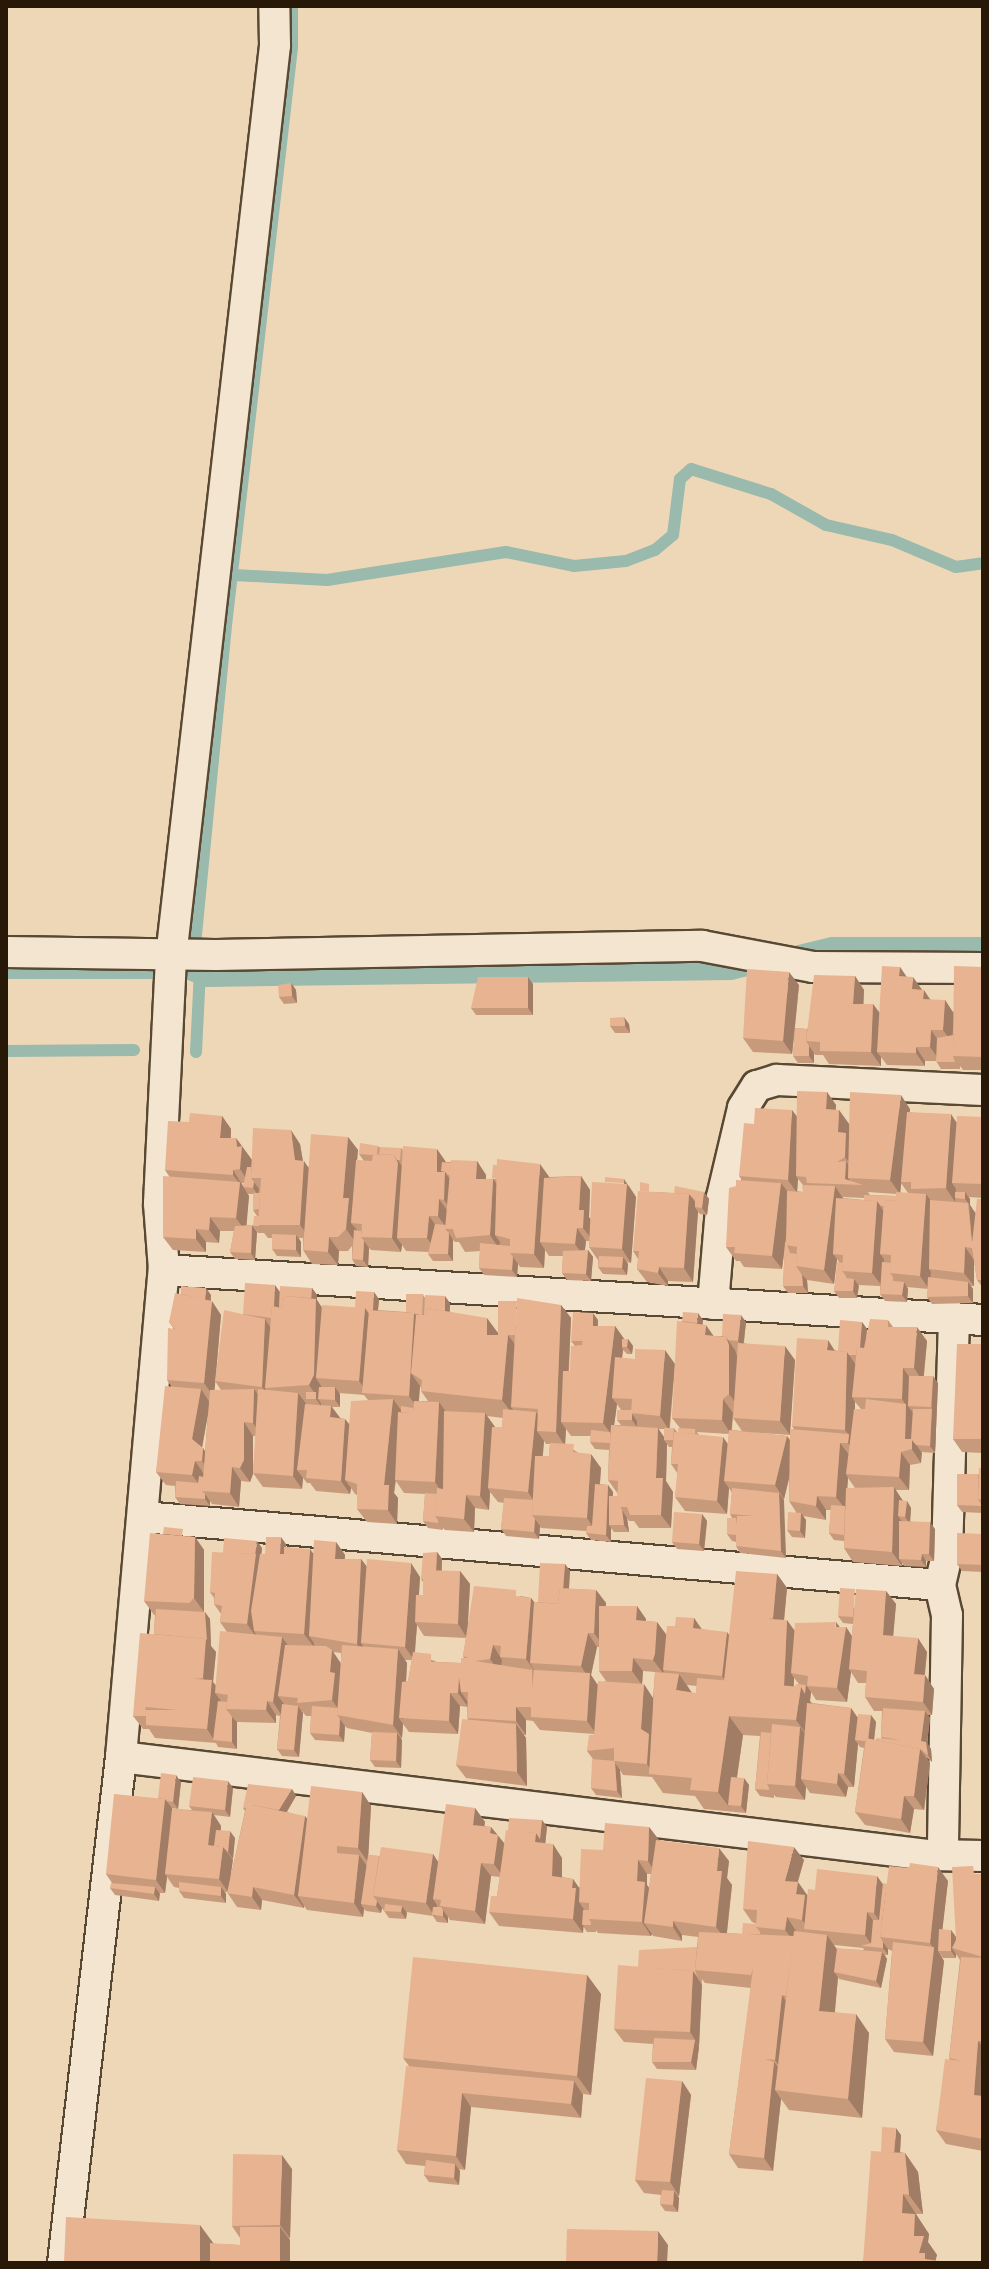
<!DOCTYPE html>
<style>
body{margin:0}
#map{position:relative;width:989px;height:2269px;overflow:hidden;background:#eed7b7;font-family:"Gentium Book Plus",serif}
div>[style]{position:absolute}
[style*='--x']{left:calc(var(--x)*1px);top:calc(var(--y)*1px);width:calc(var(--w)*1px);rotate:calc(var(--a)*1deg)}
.water>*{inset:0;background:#99baad}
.stream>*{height:12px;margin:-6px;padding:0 6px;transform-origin:6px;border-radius:6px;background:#99baad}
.roads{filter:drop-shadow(2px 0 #594833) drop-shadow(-2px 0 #594833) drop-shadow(0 2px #594833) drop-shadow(0 -2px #594833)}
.minor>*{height:30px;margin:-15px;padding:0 15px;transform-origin:15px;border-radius:15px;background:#f4e5d0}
.wall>*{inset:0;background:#c89a7c}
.shaded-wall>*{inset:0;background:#a27d65}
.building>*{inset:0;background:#e8b390}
span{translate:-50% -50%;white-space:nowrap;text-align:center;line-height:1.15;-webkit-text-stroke:8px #f4e5d0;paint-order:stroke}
.frame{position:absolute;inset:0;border:8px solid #271807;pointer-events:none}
</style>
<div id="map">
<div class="water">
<i style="clip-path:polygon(289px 6px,298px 6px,298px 48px,232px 626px,199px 966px,732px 961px,831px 937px,983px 937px,983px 954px,831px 955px,732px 980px,206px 987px,185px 979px,6px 979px,6px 963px,185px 962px)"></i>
</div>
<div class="stream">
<i style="--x:234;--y:575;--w:93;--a:3.1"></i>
<i style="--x:327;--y:580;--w:181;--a:-8.9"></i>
<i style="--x:506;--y:552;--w:69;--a:11.6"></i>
<i style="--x:574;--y:566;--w:52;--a:-5.5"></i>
<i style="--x:626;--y:561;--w:31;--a:-21"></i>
<i style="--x:655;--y:550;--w:23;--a:-40"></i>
<i style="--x:673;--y:535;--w:56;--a:-82.9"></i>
<i style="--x:680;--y:479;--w:15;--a:-42"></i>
<i style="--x:691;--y:469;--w:84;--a:17.4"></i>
<i style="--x:771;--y:494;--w:63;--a:29.4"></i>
<i style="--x:826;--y:525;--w:68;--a:12.8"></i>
<i style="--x:892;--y:540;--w:69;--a:22.9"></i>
<i style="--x:956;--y:567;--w:27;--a:-8"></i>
<i style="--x:6;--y:1051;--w:128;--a:-0.4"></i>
<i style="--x:196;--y:1052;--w:81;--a:-87.2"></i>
</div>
<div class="roads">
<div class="minor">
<i style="--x:6;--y:952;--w:210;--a:0.8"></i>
<i style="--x:216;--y:955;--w:486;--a:-1.1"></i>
<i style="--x:702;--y:946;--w:113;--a:10.7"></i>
<i style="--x:813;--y:967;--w:170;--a:0.3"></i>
<i style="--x:164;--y:1270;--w:821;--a:3.49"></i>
<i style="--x:713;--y:1304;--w:107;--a:-85.2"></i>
<i style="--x:722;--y:1197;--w:91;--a:-76.7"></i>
<i style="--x:743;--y:1108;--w:26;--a:-58"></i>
<i style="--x:757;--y:1086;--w:21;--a:-17"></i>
<i style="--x:777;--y:1080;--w:206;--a:2.8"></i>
<i style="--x:143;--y:1517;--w:800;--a:4.88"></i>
<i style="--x:940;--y:1585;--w:31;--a:77"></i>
<i style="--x:947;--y:1615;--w:240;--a:91"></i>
<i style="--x:940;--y:1585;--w:32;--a:-77"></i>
<i style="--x:947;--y:1554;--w:236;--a:-88.3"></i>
<i style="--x:121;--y:1757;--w:812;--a:6.93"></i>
<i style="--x:927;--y:1855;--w:56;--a:1"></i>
<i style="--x:63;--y:2263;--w:509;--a:-83.46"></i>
<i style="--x:121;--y:1757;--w:489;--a:-85"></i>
<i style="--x:164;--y:1270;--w:67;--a:-94.3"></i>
<i style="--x:159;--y:1203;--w:246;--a:-87.2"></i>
<i style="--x:171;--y:957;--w:918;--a:-83.49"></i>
<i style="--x:275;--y:45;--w:39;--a:-91"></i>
</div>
</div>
<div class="wall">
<i style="clip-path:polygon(900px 967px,907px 977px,922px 990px,931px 1000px,945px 1000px,953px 1012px,983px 967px,983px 1070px,963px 1070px,960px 1066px,960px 1069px,941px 1069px,936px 1061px,925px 1061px,925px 1066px,887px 1065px,881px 1057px,881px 1066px,829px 1064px,823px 1055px,815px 1055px,814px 1053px,814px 1063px,798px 1063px,793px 1056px,795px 1030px,792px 1054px,753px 1052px,743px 1038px,799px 985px,795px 1028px,807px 1029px,855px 976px,864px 990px,863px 1004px,873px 1004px,880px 1013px)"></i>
<i style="clip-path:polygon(291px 983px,296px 990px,297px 1003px,284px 1004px,279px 997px)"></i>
<i style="clip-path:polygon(533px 984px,533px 1015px,476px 1015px,471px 1008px)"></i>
<i style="clip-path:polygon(629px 1024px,630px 1033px,615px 1033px,610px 1026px)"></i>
<i style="clip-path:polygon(evenodd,827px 1092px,836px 1105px,836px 1110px,839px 1110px,849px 1124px,910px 1109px,910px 1112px,957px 1122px,983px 1117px,983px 1198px,968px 1197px,970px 1199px,970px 1205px,975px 1213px,983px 1199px,983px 1288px,977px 1280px,974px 1261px,974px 1286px,971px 1286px,973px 1289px,973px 1303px,932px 1304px,927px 1297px,928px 1289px,907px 1287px,908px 1289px,907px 1302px,885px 1301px,880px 1294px,880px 1286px,858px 1285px,857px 1298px,839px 1298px,834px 1291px,839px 1262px,837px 1259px,834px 1284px,807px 1280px,808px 1293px,788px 1293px,783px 1286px,785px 1246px,782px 1269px,744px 1267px,740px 1261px,736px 1261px,726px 1247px,736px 1186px,742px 1180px,739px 1176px,754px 1124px,797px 1116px,827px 1092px,798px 1179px,803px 1185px,803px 1192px,797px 1191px,798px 1179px,827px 1092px,901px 1183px,908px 1193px,900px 1193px,901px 1183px,827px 1092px,868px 1192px,896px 1194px,896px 1196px,870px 1195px,868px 1192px,827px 1092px,843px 1197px,864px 1198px,864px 1200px,843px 1198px,843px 1197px)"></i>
<i style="clip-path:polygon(222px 1116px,231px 1129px,231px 1138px,236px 1138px,252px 1160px,300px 1144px,303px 1161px,308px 1167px,348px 1137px,358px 1150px,357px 1160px,364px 1161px,359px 1154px,378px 1146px,380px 1148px,401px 1148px,403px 1150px,446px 1162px,477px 1161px,486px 1175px,486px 1179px,581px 1176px,590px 1190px,589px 1217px,590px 1219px,629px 1186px,636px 1197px,631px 1263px,627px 1262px,628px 1264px,627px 1275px,603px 1274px,598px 1267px,598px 1260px,589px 1247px,589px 1241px,586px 1241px,585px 1250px,588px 1250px,593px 1257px,591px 1281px,567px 1280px,562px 1273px,563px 1256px,549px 1256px,545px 1250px,544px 1268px,520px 1267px,518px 1264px,517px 1277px,484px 1275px,479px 1268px,480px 1251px,465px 1252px,459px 1242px,455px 1242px,453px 1240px,453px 1261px,433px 1261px,428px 1254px,429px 1252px,406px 1251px,402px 1245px,401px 1252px,371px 1250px,369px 1248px,368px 1267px,356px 1266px,352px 1259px,352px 1246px,348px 1251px,339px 1251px,338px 1265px,312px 1264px,303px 1250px,303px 1238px,299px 1238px,301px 1242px,301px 1257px,277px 1256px,272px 1249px,272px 1238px,268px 1238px,264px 1233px,258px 1233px,253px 1226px,257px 1216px,253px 1210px,253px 1194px,248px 1194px,243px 1187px,244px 1183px,242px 1183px,243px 1187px,249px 1196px,246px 1225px,252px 1225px,257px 1232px,255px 1260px,235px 1259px,230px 1252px,234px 1231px,220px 1231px,219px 1243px,206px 1242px,206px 1252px,173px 1250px,163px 1237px,169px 1176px,165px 1170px,189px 1122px)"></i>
<i style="clip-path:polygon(654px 1191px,654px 1192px,674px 1193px,704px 1192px,709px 1199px,707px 1215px,700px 1214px,698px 1212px,693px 1282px,668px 1281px,668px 1286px,647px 1282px,637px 1269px,638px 1259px,633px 1251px)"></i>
<i style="clip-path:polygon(evenodd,312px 1288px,317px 1295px,317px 1300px,321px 1307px,355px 1308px,379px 1299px,378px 1310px,406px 1312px,423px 1294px,424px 1297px,450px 1303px,450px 1312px,498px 1333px,561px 1305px,571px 1318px,569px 1371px,570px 1371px,575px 1346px,571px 1341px,598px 1320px,598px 1326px,615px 1326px,624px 1339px,628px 1339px,633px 1346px,632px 1354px,627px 1354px,623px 1350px,622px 1358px,675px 1364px,670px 1428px,674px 1428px,678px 1433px,680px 1428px,672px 1418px,682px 1321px,703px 1320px,702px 1324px,713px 1336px,722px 1336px,746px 1322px,744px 1343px,795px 1360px,790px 1429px,794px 1429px,792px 1426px,835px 1350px,838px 1351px,862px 1322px,867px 1329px,866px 1342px,888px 1320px,893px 1327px,927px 1341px,924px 1376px,938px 1383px,935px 1453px,921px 1452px,921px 1463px,910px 1465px,909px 1490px,895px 1490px,903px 1501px,907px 1501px,911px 1508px,910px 1521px,935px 1529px,934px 1561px,926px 1561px,926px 1567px,904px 1566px,902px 1563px,902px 1566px,853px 1562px,844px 1548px,844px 1541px,834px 1540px,829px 1533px,831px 1510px,826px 1510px,826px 1520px,803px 1516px,806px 1520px,805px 1538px,792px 1537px,787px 1530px,796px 1512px,789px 1501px,789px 1479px,784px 1499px,783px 1499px,786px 1558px,740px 1553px,736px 1546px,736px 1542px,732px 1541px,727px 1534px,732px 1518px,730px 1514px,732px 1493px,729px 1488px,727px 1514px,685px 1511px,675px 1497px,678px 1474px,671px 1464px,672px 1447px,669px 1447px,667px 1444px,666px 1481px,673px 1492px,671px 1528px,639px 1528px,634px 1521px,629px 1521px,627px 1518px,629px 1532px,614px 1532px,611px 1528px,611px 1542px,591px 1540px,586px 1533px,586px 1531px,541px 1528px,540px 1527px,539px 1539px,506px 1536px,501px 1529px,504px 1503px,498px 1502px,490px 1492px,489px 1510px,475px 1508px,474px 1532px,445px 1530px,443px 1528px,443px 1530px,428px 1528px,423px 1521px,425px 1494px,404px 1493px,396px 1481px,394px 1493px,398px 1498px,397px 1524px,367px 1522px,357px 1509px,357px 1495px,355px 1494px,351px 1488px,350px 1494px,316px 1491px,310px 1483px,307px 1483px,303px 1478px,302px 1489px,263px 1487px,253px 1473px,256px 1436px,253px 1436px,253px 1474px,250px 1482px,241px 1481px,239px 1507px,212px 1504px,210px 1501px,210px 1506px,180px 1504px,175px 1497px,175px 1486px,166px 1485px,156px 1472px,171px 1386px,167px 1380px,174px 1329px,169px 1322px,181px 1294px,211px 1295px,211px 1301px,221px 1315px,216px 1373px,243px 1314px,280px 1291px,312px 1288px,215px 1381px,221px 1390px,214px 1390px,215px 1381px,312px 1288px,420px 1386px,421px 1388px,421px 1391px,428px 1401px,419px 1401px,420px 1386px,312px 1288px,339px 1393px,364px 1395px,368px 1400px,349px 1424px,345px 1419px,340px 1418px,332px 1407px,340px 1407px,339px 1393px,312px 1288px,855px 1402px,861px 1409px,855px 1409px,855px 1402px,312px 1288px,617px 1404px,621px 1410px,617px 1420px,621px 1425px,614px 1425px,617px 1404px,312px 1288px,733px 1413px,733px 1418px,742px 1431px,732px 1430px,733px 1413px,312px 1288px,208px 1414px,205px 1452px,202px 1448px,208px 1414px,312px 1288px,487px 1416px,503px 1418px,502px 1427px,495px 1427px,487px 1416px,312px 1288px,566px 1429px,571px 1436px,591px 1436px,590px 1442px,595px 1449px,609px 1450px,608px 1480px,618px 1494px,618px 1496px,613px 1496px,613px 1492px,608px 1485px,600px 1484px,601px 1468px,565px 1444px,566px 1429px,312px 1288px,658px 1429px,664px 1429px,664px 1437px,658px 1429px,312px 1288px,697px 1432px,729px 1434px,728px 1444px,699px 1435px,697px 1432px,312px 1288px,748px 1432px,790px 1435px,790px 1440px,787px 1436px,748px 1432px,312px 1288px,544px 1441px,546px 1444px,550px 1444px,549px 1456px,543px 1456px,544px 1441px,312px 1288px,848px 1478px,855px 1488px,847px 1488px,848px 1478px)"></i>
<i style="clip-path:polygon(983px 1344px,983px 1453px,962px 1452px,953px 1439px)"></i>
<i style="clip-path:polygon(983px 1468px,983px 1513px,962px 1512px,957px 1505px)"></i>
<i style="clip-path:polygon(702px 1514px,707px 1521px,704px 1551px,677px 1549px,672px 1542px)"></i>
<i style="clip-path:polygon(983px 1515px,983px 1572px,962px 1571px,957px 1564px,982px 1534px)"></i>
<i style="clip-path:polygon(evenodd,188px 1536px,195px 1537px,204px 1550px,204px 1612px,210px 1619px,211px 1646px,216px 1652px,213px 1682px,216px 1685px,227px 1632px,220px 1622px,221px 1614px,214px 1604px,214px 1598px,210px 1592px,223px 1553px,262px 1548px,261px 1554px,265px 1554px,286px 1544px,286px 1547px,313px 1553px,336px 1542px,345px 1555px,345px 1559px,361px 1559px,366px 1566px,420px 1577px,419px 1595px,423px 1595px,423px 1582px,421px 1579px,437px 1552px,442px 1559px,442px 1571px,460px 1571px,470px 1584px,468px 1622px,521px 1596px,531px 1598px,534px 1602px,538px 1602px,565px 1564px,570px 1571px,569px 1589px,596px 1590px,606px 1603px,605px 1606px,637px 1606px,646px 1621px,657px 1622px,666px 1634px,675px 1626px,694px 1618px,702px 1629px,729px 1635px,777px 1574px,787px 1588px,784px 1620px,795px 1631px,846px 1627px,852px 1636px,853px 1624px,843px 1623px,838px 1616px,886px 1591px,896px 1604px,893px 1636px,927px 1652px,925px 1675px,934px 1689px,932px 1715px,928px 1715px,930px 1718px,927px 1743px,931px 1749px,932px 1762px,926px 1757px,930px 1763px,924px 1810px,914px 1809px,910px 1833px,865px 1825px,855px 1812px,864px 1748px,860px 1747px,858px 1744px,854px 1787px,848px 1787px,846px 1797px,810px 1793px,806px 1787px,805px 1800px,776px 1797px,774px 1795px,774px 1798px,760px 1796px,755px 1789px,760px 1736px,743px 1735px,737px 1777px,749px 1785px,746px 1813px,704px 1809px,695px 1796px,663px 1793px,652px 1777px,623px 1775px,620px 1770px,622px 1798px,596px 1795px,591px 1788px,593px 1759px,587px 1751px,594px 1734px,540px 1730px,533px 1721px,526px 1720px,526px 1735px,524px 1735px,526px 1738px,527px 1786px,466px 1778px,456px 1765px,468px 1719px,467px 1718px,467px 1707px,460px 1706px,458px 1734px,409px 1732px,403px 1724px,402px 1738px,401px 1738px,402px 1740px,401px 1768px,375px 1767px,370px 1760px,372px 1733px,347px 1728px,345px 1726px,344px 1742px,315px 1740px,310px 1733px,311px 1716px,306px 1716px,302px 1711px,301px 1711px,303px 1713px,299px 1757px,282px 1756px,277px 1749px,280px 1716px,276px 1715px,276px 1723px,237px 1722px,237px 1749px,218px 1747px,216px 1743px,155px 1738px,149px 1729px,143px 1729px,133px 1716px,154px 1634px,155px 1615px,154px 1615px,144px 1601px,188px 1536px,417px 1625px,424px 1636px,466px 1638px,463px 1656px,464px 1658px,461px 1663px,437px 1662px,415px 1653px,417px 1625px,188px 1536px,597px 1647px,599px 1647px,599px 1671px,606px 1681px,597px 1684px,591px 1675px,597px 1647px,188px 1536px,333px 1652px,341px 1653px,341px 1663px,333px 1652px,188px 1536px,405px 1660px,412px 1660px,408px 1681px,406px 1681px,407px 1663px,405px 1660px,188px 1536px,643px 1671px,655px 1672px,653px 1698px,642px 1684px,643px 1671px,188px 1536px,851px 1672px,858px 1683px,866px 1683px,865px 1697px,874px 1711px,882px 1711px,881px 1737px,882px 1739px,874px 1740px,876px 1722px,871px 1715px,857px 1717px,851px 1708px,812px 1703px,810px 1701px,811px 1692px,816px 1700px,847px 1702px,851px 1672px,188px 1536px,794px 1678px,799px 1684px,794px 1687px,794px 1678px,188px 1536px,687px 1685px,697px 1686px,696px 1693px,692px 1693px,687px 1685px)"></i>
<i style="clip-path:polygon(evenodd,181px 1782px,178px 1809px,172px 1808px,172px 1809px,192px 1810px,189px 1806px,233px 1788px,230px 1817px,214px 1815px,221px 1826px,221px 1831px,235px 1838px,230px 1880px,245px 1811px,243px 1808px,292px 1789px,296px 1796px,287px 1812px,307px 1818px,362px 1792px,371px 1806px,368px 1855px,379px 1856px,433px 1854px,438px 1862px,475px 1808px,485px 1822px,484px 1826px,491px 1827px,504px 1843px,542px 1820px,547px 1827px,545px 1844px,562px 1858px,562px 1877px,573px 1879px,579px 1888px,603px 1850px,649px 1827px,659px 1840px,729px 1861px,727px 1878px,732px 1885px,727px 1933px,742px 1934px,757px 1924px,752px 1922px,743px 1909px,804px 1860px,798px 1882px,807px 1895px,815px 1890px,948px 1881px,942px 1930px,951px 1930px,956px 1937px,979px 1874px,983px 1874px,983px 2151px,946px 2144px,936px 2130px,950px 2060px,949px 2058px,960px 1960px,956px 1954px,956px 1958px,943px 1958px,940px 1953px,944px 1961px,933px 2056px,894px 2052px,885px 2039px,892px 1951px,888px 1949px,888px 1955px,885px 1955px,887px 1959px,881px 1988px,839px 1979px,838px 1977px,835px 2012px,869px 2033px,862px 2118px,789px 2110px,781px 2099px,773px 2171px,738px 2168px,729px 2154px,751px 1988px,705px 1983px,702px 1979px,699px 2047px,696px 2070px,657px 2069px,652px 2062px,653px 2044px,624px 2042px,614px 2029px,638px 1967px,697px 1947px,698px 1937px,682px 1935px,682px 1941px,653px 1936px,652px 1934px,651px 1936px,598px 1933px,596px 1930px,596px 1932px,587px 1932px,583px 1926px,583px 1933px,499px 1926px,489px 1912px,497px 1896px,500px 1877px,491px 1876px,485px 1924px,450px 1920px,448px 1917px,448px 1923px,437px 1922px,433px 1916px,406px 1912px,406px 1919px,389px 1918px,382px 1908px,381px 1913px,366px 1911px,364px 1909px,363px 1917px,307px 1910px,304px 1906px,304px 1908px,262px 1900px,261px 1910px,237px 1907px,227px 1892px,225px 1892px,226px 1894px,226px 1903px,184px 1898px,179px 1891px,179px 1888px,174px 1887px,167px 1877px,165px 1893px,159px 1893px,159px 1901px,115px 1895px,110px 1888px,112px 1883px,106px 1874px,158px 1798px,181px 1782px,647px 1874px,651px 1874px,649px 1888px,647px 1885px,647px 1874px,181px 1782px,834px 1945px,863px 1948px,864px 1950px,837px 1949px,834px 1945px)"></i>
<i style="clip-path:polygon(587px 1975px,601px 1994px,591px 2095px,583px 2094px,581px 2118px,471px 2107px,465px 2170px,459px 2169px,460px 2171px,459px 2185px,429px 2182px,424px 2175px,425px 2166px,406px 2164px,397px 2150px,409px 2066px,403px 2058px)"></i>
<i style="clip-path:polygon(682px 2081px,691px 2095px,679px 2196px,678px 2196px,679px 2198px,678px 2212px,665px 2211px,660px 2204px,661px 2195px,644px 2193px,635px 2180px)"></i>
<i style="clip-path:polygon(901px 2135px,900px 2152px,905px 2153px,918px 2172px,923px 2214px,916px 2214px,916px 2215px,929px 2234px,928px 2242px,937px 2255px,863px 2263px,881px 2152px)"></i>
<i style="clip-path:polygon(292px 2169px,290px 2238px,289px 2238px,290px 2240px,290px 2263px,213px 2244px,240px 2245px,240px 2238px,232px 2226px)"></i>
</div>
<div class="shaded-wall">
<i style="clip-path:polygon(900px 967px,909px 981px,899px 976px)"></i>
<i style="clip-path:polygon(789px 972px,799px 985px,792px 1054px,783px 1041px)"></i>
<i style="clip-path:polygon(855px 976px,864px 990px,863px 1017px,853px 1004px)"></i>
<i style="clip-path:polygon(528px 977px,533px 984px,533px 1015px,528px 1008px)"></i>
<i style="clip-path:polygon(913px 977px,923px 991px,912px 989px)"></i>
<i style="clip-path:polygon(291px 983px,296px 990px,297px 1003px,292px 996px)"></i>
<i style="clip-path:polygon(924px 990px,933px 1004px,923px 999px)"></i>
<i style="clip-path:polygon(945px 1000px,954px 1014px,952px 1043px,943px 1030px)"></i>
<i style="clip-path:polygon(873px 1004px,883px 1018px,877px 1052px,881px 1057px,881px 1066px,871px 1052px)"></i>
<i style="clip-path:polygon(624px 1017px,629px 1024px,630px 1033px,625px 1026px)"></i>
<i style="clip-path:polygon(931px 1030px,940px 1043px,940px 1061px,930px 1047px)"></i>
<i style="clip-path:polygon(809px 1046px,814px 1053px,814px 1063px,809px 1056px)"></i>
<i style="clip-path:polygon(916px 1047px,925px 1061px,925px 1066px,916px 1053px)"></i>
<i style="clip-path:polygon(827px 1092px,836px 1105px,835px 1123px,826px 1109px)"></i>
<i style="clip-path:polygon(901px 1095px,910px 1109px,900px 1194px,890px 1180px)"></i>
<i style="clip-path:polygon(792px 1110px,802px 1123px,796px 1176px,798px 1179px,797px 1193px,788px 1180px)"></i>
<i style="clip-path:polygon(839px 1110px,849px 1124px,855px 1171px,845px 1157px,838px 1132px)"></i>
<i style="clip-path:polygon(951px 1114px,960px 1128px,952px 1183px,956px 1189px,955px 1202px,946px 1188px)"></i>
<i style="clip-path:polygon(222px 1116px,231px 1129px,230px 1152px,220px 1138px)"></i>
<i style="clip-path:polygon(291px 1130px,300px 1144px,304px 1168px,304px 1161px,313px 1175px,310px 1238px,300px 1225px)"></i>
<i style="clip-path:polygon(348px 1137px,358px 1150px,351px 1223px,357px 1230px,356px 1243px,346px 1229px,343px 1198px)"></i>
<i style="clip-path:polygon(236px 1138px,252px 1160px,249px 1183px,240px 1169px)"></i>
<i style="clip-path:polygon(437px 1149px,446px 1162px,446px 1174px,455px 1186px,454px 1213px,444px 1200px,437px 1172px)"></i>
<i style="clip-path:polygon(394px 1155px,404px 1169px,397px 1238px,402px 1245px,401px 1252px,392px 1238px)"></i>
<i style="clip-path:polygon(477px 1161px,486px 1175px,486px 1192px,476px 1179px)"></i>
<i style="clip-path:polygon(846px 1161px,856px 1175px,848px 1178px,852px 1184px,845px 1179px)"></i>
<i style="clip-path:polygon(540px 1164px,550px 1178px,540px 1242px,545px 1250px,544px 1268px,534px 1254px)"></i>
<i style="clip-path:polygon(233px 1170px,249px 1196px,246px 1232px,236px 1218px,240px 1184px,233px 1175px)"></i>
<i style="clip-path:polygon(581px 1176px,590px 1190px,589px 1217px,594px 1224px,593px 1241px,583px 1228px,579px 1210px)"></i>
<i style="clip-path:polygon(493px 1179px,503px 1192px,495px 1235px,500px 1242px,499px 1249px,490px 1235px)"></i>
<i style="clip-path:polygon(624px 1179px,636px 1197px,631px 1263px,622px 1249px)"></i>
<i style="clip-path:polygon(254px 1182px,259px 1189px,258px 1195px,253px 1188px)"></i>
<i style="clip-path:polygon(781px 1183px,791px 1196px,782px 1269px,772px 1256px)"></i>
<i style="clip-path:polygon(835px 1186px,844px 1200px,833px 1254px,837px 1259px,834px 1284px,824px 1270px)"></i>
<i style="clip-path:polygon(704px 1192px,709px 1199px,707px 1215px,702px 1208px)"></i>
<i style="clip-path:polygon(965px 1192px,970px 1199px,970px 1205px,978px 1217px,972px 1243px,969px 1204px,965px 1199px)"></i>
<i style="clip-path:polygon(689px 1194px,699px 1207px,695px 1207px,698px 1212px,693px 1282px,684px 1268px)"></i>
<i style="clip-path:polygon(926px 1194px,936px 1208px,929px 1269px,931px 1272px,929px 1289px,920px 1276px)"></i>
<i style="clip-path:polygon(439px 1199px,449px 1213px,448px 1230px,438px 1216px)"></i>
<i style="clip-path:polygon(877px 1201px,886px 1215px,880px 1254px,884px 1259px,882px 1286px,872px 1273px)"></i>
<i style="clip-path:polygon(429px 1216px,439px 1230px,437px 1252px,427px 1238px)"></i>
<i style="clip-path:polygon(210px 1217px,220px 1231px,219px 1243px,209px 1230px)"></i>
<i style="clip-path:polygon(252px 1225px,257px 1232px,255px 1260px,251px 1253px)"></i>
<i style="clip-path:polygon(577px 1228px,586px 1241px,584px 1257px,575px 1244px)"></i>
<i style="clip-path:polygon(196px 1229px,206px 1242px,206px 1252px,196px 1239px)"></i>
<i style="clip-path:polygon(449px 1233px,453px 1240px,453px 1261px,448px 1254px)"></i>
<i style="clip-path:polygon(296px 1235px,301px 1242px,301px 1257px,296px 1250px)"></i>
<i style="clip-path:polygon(329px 1237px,339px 1251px,338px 1265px,328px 1252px)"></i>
<i style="clip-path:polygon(364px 1241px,369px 1248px,368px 1267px,363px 1260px)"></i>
<i style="clip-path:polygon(965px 1247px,974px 1260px,974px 1286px,964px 1273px)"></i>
<i style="clip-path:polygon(588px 1250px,593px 1257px,591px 1281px,586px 1274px)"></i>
<i style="clip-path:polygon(513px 1257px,518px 1264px,517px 1277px,512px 1270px)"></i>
<i style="clip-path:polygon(623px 1257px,628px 1264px,627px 1275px,622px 1268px)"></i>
<i style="clip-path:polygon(659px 1267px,668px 1281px,668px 1286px,658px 1273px)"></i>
<i style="clip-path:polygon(802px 1275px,807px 1280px,808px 1293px,803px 1286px)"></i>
<i style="clip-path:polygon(854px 1279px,859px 1286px,857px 1298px,853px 1291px)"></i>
<i style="clip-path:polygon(904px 1282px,908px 1289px,907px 1302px,902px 1295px)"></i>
<i style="clip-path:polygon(968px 1282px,973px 1289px,973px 1303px,968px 1296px)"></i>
<i style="clip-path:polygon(275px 1285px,280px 1292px,278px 1326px,273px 1319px)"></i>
<i style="clip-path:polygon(206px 1288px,211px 1295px,210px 1308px,205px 1301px)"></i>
<i style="clip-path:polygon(312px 1288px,317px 1295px,317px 1300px,325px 1312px,316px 1378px,323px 1389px,318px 1399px,321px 1403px,321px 1406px,316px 1399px,316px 1395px,309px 1385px,311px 1304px)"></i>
<i style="clip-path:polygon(374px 1292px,379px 1299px,377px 1321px,372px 1314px)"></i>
<i style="clip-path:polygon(445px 1296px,450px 1303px,449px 1327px,444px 1320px)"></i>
<i style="clip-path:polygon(212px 1301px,221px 1315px,214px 1397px,204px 1383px)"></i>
<i style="clip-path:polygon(561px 1305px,571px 1318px,566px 1422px,561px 1422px,566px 1429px,565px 1446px,556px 1432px)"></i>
<i style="clip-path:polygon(365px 1308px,374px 1322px,368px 1393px,359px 1381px)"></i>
<i style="clip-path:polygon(414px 1313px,424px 1327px,411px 1373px,420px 1386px,418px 1409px,409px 1396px)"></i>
<i style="clip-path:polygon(593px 1313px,598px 1320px,597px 1338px,592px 1331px)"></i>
<i style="clip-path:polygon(698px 1313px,703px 1320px,702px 1334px,697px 1327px)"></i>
<i style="clip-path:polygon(741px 1315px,746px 1322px,743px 1348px,738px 1341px)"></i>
<i style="clip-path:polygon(487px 1318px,501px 1337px,487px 1335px)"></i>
<i style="clip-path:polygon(265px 1319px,274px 1333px,265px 1388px,272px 1398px,272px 1401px,262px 1387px)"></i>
<i style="clip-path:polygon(862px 1322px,867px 1329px,864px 1362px,859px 1355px)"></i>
<i style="clip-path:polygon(706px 1325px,715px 1338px,705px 1335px)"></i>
<i style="clip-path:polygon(615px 1326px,625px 1340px,622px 1347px,623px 1350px,617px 1398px,612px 1398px,617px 1404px,613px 1434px,611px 1434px,603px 1423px)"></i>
<i style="clip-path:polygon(917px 1327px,927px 1341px,923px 1382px,914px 1368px)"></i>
<i style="clip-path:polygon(508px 1335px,522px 1354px,511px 1407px,516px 1414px,516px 1419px,502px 1400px)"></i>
<i style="clip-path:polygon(726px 1337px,735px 1350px,738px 1359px,739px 1407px,729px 1394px)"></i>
<i style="clip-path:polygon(628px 1339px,633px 1346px,632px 1354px,627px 1347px)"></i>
<i style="clip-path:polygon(828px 1340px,837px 1354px,827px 1350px)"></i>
<i style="clip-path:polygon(785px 1346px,795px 1360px,790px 1435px,780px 1421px)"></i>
<i style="clip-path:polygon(665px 1350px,675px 1364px,669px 1430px,660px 1416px)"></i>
<i style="clip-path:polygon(847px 1352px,856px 1365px,852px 1397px,855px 1402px,855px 1442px,857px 1457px,848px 1443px,849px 1435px,845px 1430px)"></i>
<i style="clip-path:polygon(903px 1368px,912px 1381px,908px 1406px,916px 1417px,915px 1443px,922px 1453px,921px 1463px,905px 1439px,906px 1405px,902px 1399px)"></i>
<i style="clip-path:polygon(933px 1376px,938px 1383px,935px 1453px,930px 1446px)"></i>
<i style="clip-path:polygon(335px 1387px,340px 1394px,340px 1407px,335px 1400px)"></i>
<i style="clip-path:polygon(201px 1389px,210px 1403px,201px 1453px,192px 1439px)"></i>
<i style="clip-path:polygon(254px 1389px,264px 1403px,262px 1436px,253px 1423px)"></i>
<i style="clip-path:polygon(298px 1393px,308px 1406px,297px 1470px,303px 1478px,302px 1489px,293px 1476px)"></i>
<i style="clip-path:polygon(393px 1399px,403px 1413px,394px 1493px,398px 1498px,397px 1524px,388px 1510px,384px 1485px)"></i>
<i style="clip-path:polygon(723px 1399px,733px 1413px,731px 1434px,722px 1420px)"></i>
<i style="clip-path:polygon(439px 1402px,449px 1416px,444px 1496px,435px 1482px)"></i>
<i style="clip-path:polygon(331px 1406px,341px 1419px,330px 1417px)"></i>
<i style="clip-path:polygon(536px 1412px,546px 1426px,537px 1431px,544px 1441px,538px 1502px,536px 1504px,528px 1492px)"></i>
<i style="clip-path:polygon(485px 1413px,495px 1427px,488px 1488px,490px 1492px,489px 1510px,480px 1496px)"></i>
<i style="clip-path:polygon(632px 1414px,637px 1421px,637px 1427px,632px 1420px)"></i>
<i style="clip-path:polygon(345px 1419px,355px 1432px,345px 1480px,351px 1488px,350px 1494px,341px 1481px)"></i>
<i style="clip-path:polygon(244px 1422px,253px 1436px,253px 1474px,250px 1482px,240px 1468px)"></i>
<i style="clip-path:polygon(658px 1428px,666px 1440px,664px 1440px,667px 1444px,666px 1481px,673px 1492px,671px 1528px,661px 1515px,656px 1478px)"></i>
<i style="clip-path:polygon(787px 1436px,796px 1449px,784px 1499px,775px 1485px)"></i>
<i style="clip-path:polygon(723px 1437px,732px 1450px,724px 1481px,729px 1488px,727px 1514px,717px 1501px)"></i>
<i style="clip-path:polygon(840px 1443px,850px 1456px,846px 1474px,848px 1478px,846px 1510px,836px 1497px)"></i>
<i style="clip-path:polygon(203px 1448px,212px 1462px,211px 1475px,202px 1461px)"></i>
<i style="clip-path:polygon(901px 1452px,910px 1465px,909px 1490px,899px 1477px)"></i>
<i style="clip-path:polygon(591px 1454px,601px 1468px,596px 1532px,587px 1518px)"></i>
<i style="clip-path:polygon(195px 1461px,204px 1474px,202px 1488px,192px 1475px)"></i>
<i style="clip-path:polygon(232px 1467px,241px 1481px,239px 1507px,230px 1493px)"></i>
<i style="clip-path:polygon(608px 1485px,613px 1492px,612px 1525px,609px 1525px,611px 1528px,611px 1542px,606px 1535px)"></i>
<i style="clip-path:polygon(894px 1487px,903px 1501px,898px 1516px,903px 1523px,899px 1559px,902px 1563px,902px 1566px,892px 1552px)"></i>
<i style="clip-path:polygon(779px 1493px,784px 1500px,786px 1558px,781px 1551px)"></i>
<i style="clip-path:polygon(205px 1494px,210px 1501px,210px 1506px,205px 1499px)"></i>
<i style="clip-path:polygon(466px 1495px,475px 1508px,474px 1532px,464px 1519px)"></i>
<i style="clip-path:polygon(817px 1496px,826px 1510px,826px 1520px,816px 1506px)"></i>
<i style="clip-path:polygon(907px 1501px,911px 1508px,910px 1524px,905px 1517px)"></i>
<i style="clip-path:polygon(622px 1510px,627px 1518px,629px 1532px,624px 1525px)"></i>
<i style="clip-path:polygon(801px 1513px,806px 1520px,805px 1538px,800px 1531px)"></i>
<i style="clip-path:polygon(702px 1514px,707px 1521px,704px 1551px,699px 1544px)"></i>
<i style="clip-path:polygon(535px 1519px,540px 1526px,539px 1539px,534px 1532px)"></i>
<i style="clip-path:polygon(930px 1522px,935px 1529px,934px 1561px,929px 1554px)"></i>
<i style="clip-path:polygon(195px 1537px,204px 1550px,204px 1612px,194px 1598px)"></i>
<i style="clip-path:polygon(281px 1537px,286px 1544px,284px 1566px,279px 1559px)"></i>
<i style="clip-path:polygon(257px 1541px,262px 1548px,254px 1631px,257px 1636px,257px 1638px,247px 1624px)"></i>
<i style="clip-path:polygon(336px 1542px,345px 1555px,344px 1572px,335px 1559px)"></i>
<i style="clip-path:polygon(310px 1549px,319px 1562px,309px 1636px,314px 1643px,314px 1647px,304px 1634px)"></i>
<i style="clip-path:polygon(437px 1552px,442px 1559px,441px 1581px,436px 1574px)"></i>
<i style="clip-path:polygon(922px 1554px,926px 1561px,926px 1567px,921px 1560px)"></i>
<i style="clip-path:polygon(361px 1559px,371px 1572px,361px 1643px,367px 1652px,367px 1657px,357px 1644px)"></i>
<i style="clip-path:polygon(411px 1563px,420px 1577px,417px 1622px,415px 1622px,417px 1625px,414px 1660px,405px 1647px)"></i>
<i style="clip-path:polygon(565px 1564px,570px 1571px,567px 1616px,562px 1609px)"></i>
<i style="clip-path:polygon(460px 1571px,470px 1584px,467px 1638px,458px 1624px)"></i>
<i style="clip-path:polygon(777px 1574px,787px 1588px,783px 1631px,773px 1618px)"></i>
<i style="clip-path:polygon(596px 1590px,606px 1603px,604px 1647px,594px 1633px)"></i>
<i style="clip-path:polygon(886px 1591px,896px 1604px,892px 1649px,883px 1635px)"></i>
<i style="clip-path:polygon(531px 1598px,541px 1611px,530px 1663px,536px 1673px,526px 1659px)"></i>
<i style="clip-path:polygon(637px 1606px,646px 1619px,646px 1633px,636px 1620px)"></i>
<i style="clip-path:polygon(205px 1612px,210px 1619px,211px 1646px,216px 1652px,213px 1682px,221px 1694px,215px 1693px,221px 1701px,214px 1740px,207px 1729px,211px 1690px,203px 1678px)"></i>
<i style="clip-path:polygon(694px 1618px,703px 1632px,693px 1628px)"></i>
<i style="clip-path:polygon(787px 1620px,797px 1634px,791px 1673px,794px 1678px,793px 1702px,784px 1688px)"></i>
<i style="clip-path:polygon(657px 1622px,667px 1636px,665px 1667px,663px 1673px,653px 1660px)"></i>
<i style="clip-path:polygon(836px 1622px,845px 1634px,846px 1627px,855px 1641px,849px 1669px,851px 1672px,847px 1702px,837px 1688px)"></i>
<i style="clip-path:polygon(727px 1632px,737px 1646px,727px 1683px,722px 1676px)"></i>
<i style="clip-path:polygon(588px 1633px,597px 1647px,591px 1675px,599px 1687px,597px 1735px,587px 1721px,589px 1679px,581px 1666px)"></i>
<i style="clip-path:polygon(282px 1637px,292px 1651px,278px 1696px,284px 1704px,282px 1716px,273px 1702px)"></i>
<i style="clip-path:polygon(918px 1638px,927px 1652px,923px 1688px,914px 1674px)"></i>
<i style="clip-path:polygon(493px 1645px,502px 1660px,500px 1673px,490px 1659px)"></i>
<i style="clip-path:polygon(398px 1649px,407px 1663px,404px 1719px,399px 1718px,403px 1724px,402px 1738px,393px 1725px)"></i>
<i style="clip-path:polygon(332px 1650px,341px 1664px,341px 1713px,332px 1700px,330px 1672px)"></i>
<i style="clip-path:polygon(633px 1658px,643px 1671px,642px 1685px,632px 1671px)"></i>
<i style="clip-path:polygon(679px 1674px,692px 1693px,676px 1690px)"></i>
<i style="clip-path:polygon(925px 1675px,934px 1689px,932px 1715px,923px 1702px)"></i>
<i style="clip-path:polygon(459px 1677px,461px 1692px,468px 1702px,468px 1707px,458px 1693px)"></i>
<i style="clip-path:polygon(644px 1684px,653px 1698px,654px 1775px,647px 1764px,641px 1729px)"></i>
<i style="clip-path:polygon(806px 1685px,811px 1692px,810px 1701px,814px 1707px,810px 1739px,796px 1720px,801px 1687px)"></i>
<i style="clip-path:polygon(450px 1693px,460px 1706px,458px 1734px,449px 1721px)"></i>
<i style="clip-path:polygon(267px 1701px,276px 1715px,276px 1723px,266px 1710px)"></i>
<i style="clip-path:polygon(298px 1706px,303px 1713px,299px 1757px,294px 1750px)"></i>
<i style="clip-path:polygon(516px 1707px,526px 1720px,526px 1735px,516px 1721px)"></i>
<i style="clip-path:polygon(851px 1708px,860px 1721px,855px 1740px,858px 1744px,854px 1787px,844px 1774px)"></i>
<i style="clip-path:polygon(925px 1711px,930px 1718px,927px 1743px,931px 1749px,932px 1762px,928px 1755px,921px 1741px)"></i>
<i style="clip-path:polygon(871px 1715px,876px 1722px,873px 1749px,868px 1742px)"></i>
<i style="clip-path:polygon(729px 1716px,743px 1735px,733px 1805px,728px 1805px,732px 1811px,718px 1792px)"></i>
<i style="clip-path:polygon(232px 1717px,237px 1722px,237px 1749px,232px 1742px)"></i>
<i style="clip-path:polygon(340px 1719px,345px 1726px,344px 1742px,339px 1735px)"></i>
<i style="clip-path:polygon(516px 1724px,526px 1738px,527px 1786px,517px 1772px)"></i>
<i style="clip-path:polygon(800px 1727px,810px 1740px,801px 1779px,806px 1787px,805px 1800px,795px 1786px)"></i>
<i style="clip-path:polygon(397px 1733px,402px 1740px,401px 1768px,396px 1761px)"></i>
<i style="clip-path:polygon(920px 1749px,930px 1763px,924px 1810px,914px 1796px)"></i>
<i style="clip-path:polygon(615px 1763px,620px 1770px,622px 1798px,617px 1791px)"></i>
<i style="clip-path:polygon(838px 1773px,848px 1787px,846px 1797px,837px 1784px)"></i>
<i style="clip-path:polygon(176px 1775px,181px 1782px,178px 1809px,173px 1802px)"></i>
<i style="clip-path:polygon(744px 1778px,749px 1785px,746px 1813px,741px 1806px)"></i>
<i style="clip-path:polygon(228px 1781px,233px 1788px,230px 1817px,225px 1810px)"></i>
<i style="clip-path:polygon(292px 1789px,296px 1796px,283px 1818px,278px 1811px)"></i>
<i style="clip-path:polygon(362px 1792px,371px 1806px,368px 1862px,358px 1848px)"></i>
<i style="clip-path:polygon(904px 1796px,914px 1809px,910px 1833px,901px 1819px)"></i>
<i style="clip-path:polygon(165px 1799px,175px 1812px,165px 1874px,167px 1877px,165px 1893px,156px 1880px)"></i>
<i style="clip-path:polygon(475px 1808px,485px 1822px,483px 1838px,473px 1825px)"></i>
<i style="clip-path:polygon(212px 1812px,221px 1826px,218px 1851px,208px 1845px)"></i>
<i style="clip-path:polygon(305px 1816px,315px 1829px,298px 1896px,304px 1906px,304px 1908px,294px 1895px)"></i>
<i style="clip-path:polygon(542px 1820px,547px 1827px,545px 1846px,540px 1839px)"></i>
<i style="clip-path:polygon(491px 1827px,508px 1848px,504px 1878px,494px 1864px,490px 1833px)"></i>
<i style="clip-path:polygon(649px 1827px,659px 1840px,657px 1875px,648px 1861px)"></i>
<i style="clip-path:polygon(230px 1831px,235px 1838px,233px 1859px,228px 1852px)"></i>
<i style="clip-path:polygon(536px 1833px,545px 1847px,535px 1842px)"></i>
<i style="clip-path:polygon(553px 1844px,562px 1858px,562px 1890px,552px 1876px)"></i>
<i style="clip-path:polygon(223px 1847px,233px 1860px,228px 1892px,219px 1879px)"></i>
<i style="clip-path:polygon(794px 1847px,804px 1860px,794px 1894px,785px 1881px)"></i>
<i style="clip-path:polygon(719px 1848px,729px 1861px,727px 1878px,732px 1885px,726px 1940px,716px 1927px,717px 1871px)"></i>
<i style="clip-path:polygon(433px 1854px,442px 1868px,433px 1899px,437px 1905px,435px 1917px,426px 1903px)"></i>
<i style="clip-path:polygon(359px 1855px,369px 1869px,361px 1904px,364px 1909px,363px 1917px,354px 1903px)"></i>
<i style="clip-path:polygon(638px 1860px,647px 1874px,647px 1885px,654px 1895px,644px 1923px,652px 1934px,651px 1936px,642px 1922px,637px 1881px)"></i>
<i style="clip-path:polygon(481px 1863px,491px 1876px,485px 1924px,475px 1911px)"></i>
<i style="clip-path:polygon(938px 1867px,948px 1881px,940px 1951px,938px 1951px,944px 1961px,933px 2056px,923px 2042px,934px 1950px,930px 1943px)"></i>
<i style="clip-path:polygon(877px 1876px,887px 1890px,883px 1926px,874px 1913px)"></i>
<i style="clip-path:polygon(573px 1879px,582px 1892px,579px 1902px,585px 1911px,583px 1933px,573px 1919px,572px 1888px)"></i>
<i style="clip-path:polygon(798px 1882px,807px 1895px,809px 1929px,802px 1920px,796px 1894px)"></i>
<i style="clip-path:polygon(155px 1887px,160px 1894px,159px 1901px,154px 1894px)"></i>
<i style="clip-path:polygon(221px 1887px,226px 1894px,226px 1903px,221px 1896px)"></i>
<i style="clip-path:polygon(253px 1887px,262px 1900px,261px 1910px,252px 1897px)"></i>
<i style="clip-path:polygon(377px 1901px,382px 1908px,381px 1913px,376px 1906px)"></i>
<i style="clip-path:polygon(402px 1906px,407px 1913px,406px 1919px,401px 1912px)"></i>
<i style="clip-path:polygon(443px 1910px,448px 1917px,448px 1923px,443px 1916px)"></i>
<i style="clip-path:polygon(867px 1912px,877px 1926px,873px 1947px,865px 1935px)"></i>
<i style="clip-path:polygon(787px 1917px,796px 1931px,795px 1943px,785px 1930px)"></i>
<i style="clip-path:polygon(673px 1921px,682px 1935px,682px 1941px,673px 1927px)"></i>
<i style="clip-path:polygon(951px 1930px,956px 1937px,956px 1949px,952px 1948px,956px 1954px,956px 1958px,951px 1951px)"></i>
<i style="clip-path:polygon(827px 1935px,840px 1954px,834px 1972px,838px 1977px,833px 2030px,819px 2011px)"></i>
<i style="clip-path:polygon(883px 1942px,888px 1949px,888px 1955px,883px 1948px)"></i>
<i style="clip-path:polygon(882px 1952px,887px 1959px,881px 1988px,876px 1981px)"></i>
<i style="clip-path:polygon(693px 1971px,702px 1985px,699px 2046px,690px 2032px)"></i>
<i style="clip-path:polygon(587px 1975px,601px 1994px,591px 2095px,577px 2076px)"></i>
<i style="clip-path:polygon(782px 1995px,791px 2009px,784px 2073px,775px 2060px)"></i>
<i style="clip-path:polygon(856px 2014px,869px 2033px,862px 2118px,848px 2099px)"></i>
<i style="clip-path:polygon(695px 2040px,699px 2047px,696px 2070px,691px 2062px)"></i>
<i style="clip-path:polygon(978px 2041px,983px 2047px,983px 2108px,974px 2095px)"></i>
<i style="clip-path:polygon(774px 2062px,784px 2075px,775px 2090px,781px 2099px,773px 2171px,764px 2158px)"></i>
<i style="clip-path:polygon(574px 2081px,583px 2095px,581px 2118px,571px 2104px)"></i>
<i style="clip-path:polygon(682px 2081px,691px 2095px,679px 2196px,670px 2182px)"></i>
<i style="clip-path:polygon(462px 2093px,471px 2107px,465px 2170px,456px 2156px)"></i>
<i style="clip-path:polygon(896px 2128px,901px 2135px,899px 2169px,894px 2162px)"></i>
<i style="clip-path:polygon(905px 2153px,918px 2172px,923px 2214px,909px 2195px)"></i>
<i style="clip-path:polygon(282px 2155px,292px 2169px,290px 2238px,280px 2225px)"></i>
<i style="clip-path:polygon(455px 2164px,460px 2171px,459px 2185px,454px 2178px)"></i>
<i style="clip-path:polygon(674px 2191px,679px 2198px,678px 2212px,673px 2205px)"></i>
<i style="clip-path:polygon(903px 2194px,929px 2234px,928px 2242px,937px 2255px,935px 2263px,927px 2263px,919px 2253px,914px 2236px,902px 2213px)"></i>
<i style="clip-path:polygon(200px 2225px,214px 2244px,214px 2263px,200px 2263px)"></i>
<i style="clip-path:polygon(280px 2227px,290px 2240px,290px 2263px,280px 2263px)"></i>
<i style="clip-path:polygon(658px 2231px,668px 2245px,667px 2263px,657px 2263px)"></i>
</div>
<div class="building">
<i style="clip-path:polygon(882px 966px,900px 967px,899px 976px,913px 977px,912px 989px,924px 990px,923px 999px,945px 1000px,943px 1030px,931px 1030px,930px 1047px,916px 1047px,916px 1053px,877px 1052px)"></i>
<i style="clip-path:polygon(954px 966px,983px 967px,983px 1057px,953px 1056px)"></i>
<i style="clip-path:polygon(747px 969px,789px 972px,783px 1041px,743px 1038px)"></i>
<i style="clip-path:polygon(814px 975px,855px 976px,853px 1004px,873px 1004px,871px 1052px,820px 1051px,820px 1042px,806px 1041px)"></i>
<i style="clip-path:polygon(478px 977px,528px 977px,528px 1008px,471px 1008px)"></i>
<i style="clip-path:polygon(291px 983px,292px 996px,279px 997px,278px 985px)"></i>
<i style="clip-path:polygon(624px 1017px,625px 1026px,610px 1026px,610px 1018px)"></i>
<i style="clip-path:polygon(795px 1028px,807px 1029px,806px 1041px,809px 1046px,809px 1056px,793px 1056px)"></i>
<i style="clip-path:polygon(953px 1035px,953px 1056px,955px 1062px,936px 1062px,937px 1038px)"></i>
<i style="clip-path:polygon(797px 1091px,827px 1092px,826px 1109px,839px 1110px,838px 1132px,846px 1133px,845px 1157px,837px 1162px,846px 1161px,845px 1179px,863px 1185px,807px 1183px,806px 1177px,796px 1176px)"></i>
<i style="clip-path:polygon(850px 1092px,901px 1095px,890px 1180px,848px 1178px)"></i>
<i style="clip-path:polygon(755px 1108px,792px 1110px,788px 1180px,739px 1176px,744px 1123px,754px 1124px)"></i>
<i style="clip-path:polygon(907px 1112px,951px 1114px,946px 1188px,911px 1189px,911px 1182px,901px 1182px)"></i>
<i style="clip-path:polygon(190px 1113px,222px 1116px,220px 1138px,236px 1138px,237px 1147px,242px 1146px,240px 1169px,233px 1170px,233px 1175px,165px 1170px,168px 1121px,189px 1122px)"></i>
<i style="clip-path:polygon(957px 1116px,983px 1117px,983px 1184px,952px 1183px)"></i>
<i style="clip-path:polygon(253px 1128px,291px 1130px,295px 1160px,304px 1161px,300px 1225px,258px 1225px,261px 1178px,251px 1178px)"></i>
<i style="clip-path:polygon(311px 1134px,348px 1137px,343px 1198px,349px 1198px,346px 1229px,338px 1237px,329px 1237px,328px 1252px,303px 1250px)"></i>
<i style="clip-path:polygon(360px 1143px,378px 1146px,377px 1154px,373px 1154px,372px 1155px,359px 1154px)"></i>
<i style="clip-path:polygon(403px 1146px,437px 1149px,437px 1172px,445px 1172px,444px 1200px,439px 1199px,438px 1216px,429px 1216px,427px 1238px,397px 1238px)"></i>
<i style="clip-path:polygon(380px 1147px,401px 1148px,400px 1160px,397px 1160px,394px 1155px,379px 1154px)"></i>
<i style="clip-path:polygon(373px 1154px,394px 1155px,398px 1163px,392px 1238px,361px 1237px,362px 1224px,351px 1223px,356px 1160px,372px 1161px)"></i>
<i style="clip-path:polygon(497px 1159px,540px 1164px,534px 1254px,510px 1253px,510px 1239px,495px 1235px)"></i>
<i style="clip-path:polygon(451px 1160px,477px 1161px,476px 1179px,493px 1179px,490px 1235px,456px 1238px,453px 1229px,445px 1229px)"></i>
<i style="clip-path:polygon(442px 1162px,451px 1163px,450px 1176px,445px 1172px,441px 1171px)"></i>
<i style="clip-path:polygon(493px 1165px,497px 1165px,497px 1178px,492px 1178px)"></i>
<i style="clip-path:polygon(247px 1167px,251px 1167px,251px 1178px,254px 1182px,253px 1188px,243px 1187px)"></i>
<i style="clip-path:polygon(163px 1176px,240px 1182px,236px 1218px,210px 1217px,209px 1230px,196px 1229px,196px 1239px,163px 1237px)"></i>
<i style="clip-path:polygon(581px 1176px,579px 1210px,584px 1210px,583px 1228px,577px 1228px,575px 1244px,540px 1242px,544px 1178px)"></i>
<i style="clip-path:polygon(605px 1177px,624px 1179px,624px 1183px,605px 1182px)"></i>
<i style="clip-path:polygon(736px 1180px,781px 1183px,772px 1256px,734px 1253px,735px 1247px,726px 1247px,729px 1188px,736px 1186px)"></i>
<i style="clip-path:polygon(592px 1182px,627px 1184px,622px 1249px,589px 1247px)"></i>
<i style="clip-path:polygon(640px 1182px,649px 1184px,649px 1192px,640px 1191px)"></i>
<i style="clip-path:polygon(802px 1185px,835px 1186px,824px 1270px,796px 1266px,797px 1247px,786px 1245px,787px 1191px,803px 1192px)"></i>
<i style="clip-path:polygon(675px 1186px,704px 1192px,702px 1208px,695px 1207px,695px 1200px,689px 1194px,674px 1193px)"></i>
<i style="clip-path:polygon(638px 1191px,689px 1194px,684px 1268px,659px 1267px,658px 1273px,637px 1269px,639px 1251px,633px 1251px)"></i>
<i style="clip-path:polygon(896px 1192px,926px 1194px,920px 1276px,890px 1273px,891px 1255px,880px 1254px,884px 1200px,896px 1201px)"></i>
<i style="clip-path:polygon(955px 1192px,965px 1192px,965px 1199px,955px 1198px)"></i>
<i style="clip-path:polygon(253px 1193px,260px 1193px,259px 1209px,253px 1210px)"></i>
<i style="clip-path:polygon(864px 1195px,896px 1196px,896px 1201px,884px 1200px,884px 1206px,881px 1206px,877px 1201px,864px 1200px)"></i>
<i style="clip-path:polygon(836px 1198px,877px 1201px,872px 1273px,842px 1271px,843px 1255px,833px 1254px)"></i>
<i style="clip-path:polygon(977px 1199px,983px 1199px,983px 1280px,977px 1280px,972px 1248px,965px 1247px,964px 1273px,929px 1269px,930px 1200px,968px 1203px,972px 1243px)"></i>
<i style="clip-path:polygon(254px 1216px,259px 1216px,259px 1226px,253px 1226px)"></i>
<i style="clip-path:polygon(435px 1224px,446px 1225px,445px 1229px,449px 1233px,448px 1254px,428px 1254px)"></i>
<i style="clip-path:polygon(252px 1225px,251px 1253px,230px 1252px,235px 1226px)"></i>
<i style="clip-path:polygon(354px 1230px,361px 1231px,361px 1237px,364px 1241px,363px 1260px,352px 1259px)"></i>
<i style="clip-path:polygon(272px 1234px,296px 1235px,296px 1250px,272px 1249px)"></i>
<i style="clip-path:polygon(785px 1242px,786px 1242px,790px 1253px,797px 1254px,796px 1266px,802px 1275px,803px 1286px,783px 1286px)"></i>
<i style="clip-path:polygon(480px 1243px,510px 1246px,510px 1253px,513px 1257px,512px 1270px,479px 1268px)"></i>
<i style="clip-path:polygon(588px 1250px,586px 1274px,562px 1273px,563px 1251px)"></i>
<i style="clip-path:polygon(599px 1256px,623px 1257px,622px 1268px,598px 1267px)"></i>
<i style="clip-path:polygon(837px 1262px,843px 1263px,842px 1271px,846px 1276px,846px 1278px,854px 1279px,853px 1291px,834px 1291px)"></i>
<i style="clip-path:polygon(882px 1262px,891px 1263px,890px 1273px,893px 1277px,893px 1281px,904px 1282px,902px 1295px,880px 1294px)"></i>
<i style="clip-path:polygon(928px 1277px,968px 1282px,968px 1296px,927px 1297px)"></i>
<i style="clip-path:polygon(245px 1283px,275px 1285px,274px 1307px,272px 1306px,271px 1318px,243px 1314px)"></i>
<i style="clip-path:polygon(181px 1286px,206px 1288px,205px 1300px,181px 1294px)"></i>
<i style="clip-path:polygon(280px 1286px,312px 1288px,311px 1298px,284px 1296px,282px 1308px,279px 1307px)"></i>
<i style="clip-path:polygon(356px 1291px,374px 1292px,373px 1310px,369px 1310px,369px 1313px,365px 1308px,355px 1308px)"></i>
<i style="clip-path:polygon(175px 1293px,212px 1301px,204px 1383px,167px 1380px,168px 1328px,175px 1329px,169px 1322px)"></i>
<i style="clip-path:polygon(406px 1294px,423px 1294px,422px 1315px,406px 1312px)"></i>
<i style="clip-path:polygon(425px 1295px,445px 1296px,445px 1311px,427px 1308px,426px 1315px,424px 1315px)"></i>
<i style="clip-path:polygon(284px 1296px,316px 1299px,314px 1375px,309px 1385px,265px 1388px,272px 1306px,282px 1308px)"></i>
<i style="clip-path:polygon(517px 1298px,561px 1305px,556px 1432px,537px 1431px,538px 1409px,511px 1407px)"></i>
<i style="clip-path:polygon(498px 1301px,517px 1301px,515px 1335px,498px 1335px)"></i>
<i style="clip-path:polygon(322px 1305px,365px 1308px,359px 1381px,316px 1378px)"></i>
<i style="clip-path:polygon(427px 1308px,487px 1318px,487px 1335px,508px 1335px,502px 1400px,421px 1391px,422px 1380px,411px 1373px,416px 1315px,426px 1315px)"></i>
<i style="clip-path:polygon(224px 1310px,265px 1319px,262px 1387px,215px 1381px)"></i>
<i style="clip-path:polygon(369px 1310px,414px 1313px,409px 1396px,362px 1393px)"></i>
<i style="clip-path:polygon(573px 1312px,593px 1313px,593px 1326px,584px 1326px,583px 1341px,571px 1341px)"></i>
<i style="clip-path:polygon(683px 1312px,698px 1313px,697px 1323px,682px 1321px)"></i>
<i style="clip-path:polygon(723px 1314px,741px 1315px,738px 1341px,728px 1340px,726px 1337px,722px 1336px)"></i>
<i style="clip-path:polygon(870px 1319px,888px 1320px,888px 1327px,917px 1327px,914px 1368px,903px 1368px,902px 1399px,852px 1397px,857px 1347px,864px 1348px)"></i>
<i style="clip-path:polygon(840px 1320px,862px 1322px,860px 1348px,857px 1347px,856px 1355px,849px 1355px,847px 1352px,838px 1351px)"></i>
<i style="clip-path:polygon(677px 1321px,706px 1325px,705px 1335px,726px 1337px,729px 1345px,729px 1394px,723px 1399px,722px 1420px,672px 1418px)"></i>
<i style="clip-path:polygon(584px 1326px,615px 1326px,603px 1423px,561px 1422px,563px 1371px,570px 1371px,571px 1346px,582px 1345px)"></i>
<i style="clip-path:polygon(797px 1338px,828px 1340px,827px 1350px,847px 1352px,845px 1430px,792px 1426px)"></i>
<i style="clip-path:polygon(622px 1339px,628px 1339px,627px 1347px,622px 1347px)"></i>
<i style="clip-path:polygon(738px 1343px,785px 1346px,780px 1421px,733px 1418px)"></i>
<i style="clip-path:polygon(957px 1344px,983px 1344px,983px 1439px,953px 1439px)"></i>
<i style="clip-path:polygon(635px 1349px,665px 1350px,660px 1416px,631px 1413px,632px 1399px,612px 1398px,615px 1357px,635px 1359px)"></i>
<i style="clip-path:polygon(909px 1376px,933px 1376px,931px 1407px,908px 1406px)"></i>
<i style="clip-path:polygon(165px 1386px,201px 1389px,192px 1439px,203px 1448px,202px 1461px,195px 1461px,192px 1475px,156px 1472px)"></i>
<i style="clip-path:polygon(319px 1387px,335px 1387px,335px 1400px,318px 1399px)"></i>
<i style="clip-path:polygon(254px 1389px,253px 1423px,244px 1422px,244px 1460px,240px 1468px,232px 1467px,230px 1493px,202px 1491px,210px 1390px)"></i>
<i style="clip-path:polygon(258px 1389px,298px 1393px,293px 1476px,253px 1473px)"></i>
<i style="clip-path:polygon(306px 1392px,316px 1392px,316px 1399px,306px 1399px)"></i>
<i style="clip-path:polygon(393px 1399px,384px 1485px,389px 1485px,388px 1510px,357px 1509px,357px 1484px,345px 1480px,351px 1401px)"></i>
<i style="clip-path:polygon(866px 1399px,906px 1404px,905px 1439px,912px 1439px,912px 1449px,901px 1452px,899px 1477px,846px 1474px,854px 1409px,865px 1409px)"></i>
<i style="clip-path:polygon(414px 1401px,439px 1402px,435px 1482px,395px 1480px,398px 1412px,413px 1413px)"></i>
<i style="clip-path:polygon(305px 1404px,331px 1406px,330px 1417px,345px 1419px,341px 1481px,306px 1478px,307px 1470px,297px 1470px)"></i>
<i style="clip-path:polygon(401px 1406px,413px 1408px,413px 1413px,401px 1412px)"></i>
<i style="clip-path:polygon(503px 1409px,536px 1412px,528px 1492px,488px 1488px,492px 1427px,502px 1427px)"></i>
<i style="clip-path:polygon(913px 1409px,932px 1409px,930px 1446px,916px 1445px,911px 1439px)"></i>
<i style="clip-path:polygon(617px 1410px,632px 1410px,632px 1420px,617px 1420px)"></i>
<i style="clip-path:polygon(444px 1411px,485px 1413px,480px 1496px,466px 1495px,464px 1519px,435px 1516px,437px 1488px,443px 1489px)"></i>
<i style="clip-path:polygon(611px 1425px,658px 1428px,656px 1478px,663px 1478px,661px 1515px,630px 1515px,627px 1507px,620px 1507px,617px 1500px,618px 1481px,608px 1480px)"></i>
<i style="clip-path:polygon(664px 1428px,674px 1428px,673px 1440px,664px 1440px)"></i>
<i style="clip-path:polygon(678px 1428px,695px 1429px,695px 1434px,678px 1433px)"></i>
<i style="clip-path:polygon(790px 1429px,849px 1434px,848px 1443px,840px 1443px,836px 1497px,817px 1496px,816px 1506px,789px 1501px)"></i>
<i style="clip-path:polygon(591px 1430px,610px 1432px,610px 1443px,590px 1442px)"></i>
<i style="clip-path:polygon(729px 1430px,787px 1436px,775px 1485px,724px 1481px)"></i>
<i style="clip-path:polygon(674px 1432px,723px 1437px,717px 1501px,675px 1497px,678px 1464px,671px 1464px)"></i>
<i style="clip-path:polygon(550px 1443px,574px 1444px,573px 1452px,591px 1454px,587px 1518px,532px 1515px,535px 1456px,549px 1456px)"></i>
<i style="clip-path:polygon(979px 1468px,983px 1468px,983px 1500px,978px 1499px)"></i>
<i style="clip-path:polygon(957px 1474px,978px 1474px,978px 1499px,981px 1504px,981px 1506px,957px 1505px)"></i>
<i style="clip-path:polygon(199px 1476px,204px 1477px,202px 1491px,205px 1494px,205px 1499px,175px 1497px,176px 1481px,198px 1483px)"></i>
<i style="clip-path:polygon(595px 1484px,608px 1485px,606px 1535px,586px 1533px,587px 1526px,592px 1526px)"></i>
<i style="clip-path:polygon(894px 1487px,892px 1552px,844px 1548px,846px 1488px)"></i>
<i style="clip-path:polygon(732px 1488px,779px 1493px,781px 1551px,736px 1546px,736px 1535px,727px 1534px,727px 1518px,736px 1518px,737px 1525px,737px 1516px,754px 1516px,730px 1514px)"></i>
<i style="clip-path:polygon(425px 1493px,437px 1494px,435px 1516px,438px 1520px,438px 1523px,423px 1521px)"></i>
<i style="clip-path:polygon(609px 1496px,618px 1496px,617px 1500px,622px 1510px,624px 1525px,609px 1525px)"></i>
<i style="clip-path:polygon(504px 1498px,533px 1500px,532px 1515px,535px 1519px,534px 1532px,501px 1529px)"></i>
<i style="clip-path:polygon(899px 1500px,907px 1501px,905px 1517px,898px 1516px)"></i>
<i style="clip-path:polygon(831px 1505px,845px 1506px,844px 1535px,829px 1533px)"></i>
<i style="clip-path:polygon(674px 1512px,702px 1514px,699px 1544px,672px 1542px)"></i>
<i style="clip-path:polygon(788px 1512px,801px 1513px,800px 1531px,787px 1530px)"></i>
<i style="clip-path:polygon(983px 1515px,983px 1560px,981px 1560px)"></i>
<i style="clip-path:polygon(899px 1521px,930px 1522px,929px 1554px,922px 1554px,921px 1560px,899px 1559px)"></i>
<i style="clip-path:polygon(164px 1527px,183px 1529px,182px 1536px,163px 1534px)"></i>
<i style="clip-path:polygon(150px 1533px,195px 1537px,194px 1598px,189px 1603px,144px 1601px)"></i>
<i style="clip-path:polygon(957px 1533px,982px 1534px,981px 1560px,983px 1565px,957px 1564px)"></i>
<i style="clip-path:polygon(266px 1537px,281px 1537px,280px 1554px,265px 1554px)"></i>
<i style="clip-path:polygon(224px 1538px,257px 1541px,255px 1554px,223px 1553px)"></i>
<i style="clip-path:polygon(314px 1540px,336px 1542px,335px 1559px,361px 1559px,357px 1644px,309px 1636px)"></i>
<i style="clip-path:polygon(284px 1547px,310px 1549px,304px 1634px,254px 1631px,251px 1611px,260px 1554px,284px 1554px)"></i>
<i style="clip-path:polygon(212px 1552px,256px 1554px,247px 1624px,220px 1622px,222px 1606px,214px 1604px,215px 1593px,210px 1592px)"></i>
<i style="clip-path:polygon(437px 1552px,436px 1571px,423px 1570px,423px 1579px,421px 1579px,423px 1553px)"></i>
<i style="clip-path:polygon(367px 1559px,411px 1563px,405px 1647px,361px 1643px)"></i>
<i style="clip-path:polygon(540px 1563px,565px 1564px,563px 1588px,560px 1588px,558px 1604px,538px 1602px)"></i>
<i style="clip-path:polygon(423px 1570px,460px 1571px,458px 1624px,415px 1622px,416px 1595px,423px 1595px)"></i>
<i style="clip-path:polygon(736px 1571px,777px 1574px,773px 1618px,768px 1619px,787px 1620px,784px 1686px,724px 1681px)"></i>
<i style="clip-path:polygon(474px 1586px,516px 1590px,516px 1596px,531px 1598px,526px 1659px,500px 1657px,501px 1646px,493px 1645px,490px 1659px,475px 1661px,532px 1670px,532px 1688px,534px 1670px,590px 1673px,587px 1721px,531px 1717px,531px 1707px,516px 1707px,516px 1721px,467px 1718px,468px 1692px,461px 1692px,459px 1677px,458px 1693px,450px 1693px,449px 1721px,399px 1718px,402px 1682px,408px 1681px,413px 1652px,431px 1654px,431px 1662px,461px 1663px,461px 1658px,469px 1658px,463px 1656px)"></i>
<i style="clip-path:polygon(560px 1588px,596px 1590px,594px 1633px,588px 1633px,581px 1666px,530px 1663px,534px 1602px,558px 1604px)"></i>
<i style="clip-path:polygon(840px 1588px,855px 1589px,853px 1617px,838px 1616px)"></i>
<i style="clip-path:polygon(856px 1589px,886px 1591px,883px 1635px,918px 1638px,914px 1674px,925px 1675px,923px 1702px,865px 1697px,867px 1671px,849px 1669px)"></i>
<i style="clip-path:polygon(599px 1606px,637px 1606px,636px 1620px,657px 1622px,655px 1654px,653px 1660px,633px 1658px,632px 1671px,599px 1671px)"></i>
<i style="clip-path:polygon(156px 1609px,205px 1612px,207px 1640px,206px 1639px,154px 1634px)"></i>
<i style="clip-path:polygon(676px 1617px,694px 1618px,693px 1628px,727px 1632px,722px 1676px,663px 1670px,667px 1626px,675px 1626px)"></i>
<i style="clip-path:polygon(836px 1622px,835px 1627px,846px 1627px,837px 1688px,807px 1686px,808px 1676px,791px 1673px,795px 1623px)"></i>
<i style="clip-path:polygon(220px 1631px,282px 1637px,273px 1702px,267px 1701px,266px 1710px,226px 1709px,228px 1695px,215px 1693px)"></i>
<i style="clip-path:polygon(evenodd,140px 1633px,206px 1639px,203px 1678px,194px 1679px,212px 1680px,207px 1729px,146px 1725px,146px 1716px,133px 1716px,140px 1633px,146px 1707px,177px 1710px,145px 1710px,146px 1707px)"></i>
<i style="clip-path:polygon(285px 1645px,326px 1646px,332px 1650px,330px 1672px,335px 1673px,332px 1700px,297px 1703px,298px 1698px,278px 1696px)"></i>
<i style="clip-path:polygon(342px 1645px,398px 1649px,393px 1725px,337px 1715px)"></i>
<i style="clip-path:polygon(655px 1672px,679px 1674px,676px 1690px,696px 1693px,697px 1678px,801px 1687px,796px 1720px,729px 1716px,718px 1792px,690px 1790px,692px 1778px,649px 1774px)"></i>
<i style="clip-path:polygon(598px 1681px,644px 1684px,641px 1729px,649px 1734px,647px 1764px,614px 1761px,614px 1748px,587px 1751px,589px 1735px,594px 1735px)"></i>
<i style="clip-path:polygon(796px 1684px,806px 1685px,805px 1694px,801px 1687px,795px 1687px)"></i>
<i style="clip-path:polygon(218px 1701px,227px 1702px,226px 1709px,232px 1717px,232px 1742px,213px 1740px)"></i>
<i style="clip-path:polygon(807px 1703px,851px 1708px,844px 1774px,838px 1773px,837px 1784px,801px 1779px)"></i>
<i style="clip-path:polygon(282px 1704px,298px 1706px,294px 1750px,277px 1749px)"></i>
<i style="clip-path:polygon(312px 1706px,338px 1708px,337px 1715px,340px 1719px,339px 1735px,310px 1733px)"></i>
<i style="clip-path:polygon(883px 1708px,925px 1711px,921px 1741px,926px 1742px,928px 1755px,920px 1749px,876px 1740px,876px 1738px,901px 1740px,881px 1737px)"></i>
<i style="clip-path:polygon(858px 1714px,871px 1715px,868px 1739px,866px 1738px,865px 1741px,855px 1740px)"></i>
<i style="clip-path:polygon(462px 1719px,516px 1724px,517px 1772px,456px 1765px)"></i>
<i style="clip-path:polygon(772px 1724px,800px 1727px,795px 1786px,767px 1784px)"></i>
<i style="clip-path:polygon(372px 1732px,397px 1733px,396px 1761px,370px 1760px)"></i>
<i style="clip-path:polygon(761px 1732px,771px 1733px,767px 1784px,769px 1788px,769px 1790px,755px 1789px)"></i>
<i style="clip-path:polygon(866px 1738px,920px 1749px,914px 1796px,904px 1796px,901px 1819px,855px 1812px)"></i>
<i style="clip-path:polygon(592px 1759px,615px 1761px,614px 1761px,615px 1763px,617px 1791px,591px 1788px)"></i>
<i style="clip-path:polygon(161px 1773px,176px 1775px,173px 1802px,167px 1801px,165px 1799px,158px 1798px)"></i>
<i style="clip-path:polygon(193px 1777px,228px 1781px,225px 1810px,189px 1806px)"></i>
<i style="clip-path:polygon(731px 1777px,744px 1778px,741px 1806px,728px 1805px)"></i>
<i style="clip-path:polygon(248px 1784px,292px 1789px,279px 1810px,247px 1804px,246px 1808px,243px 1808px)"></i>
<i style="clip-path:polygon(311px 1786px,362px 1792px,358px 1848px,337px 1846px,337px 1853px,359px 1855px,354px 1903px,298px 1896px)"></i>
<i style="clip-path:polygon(114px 1794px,165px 1799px,156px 1880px,106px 1874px)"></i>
<i style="clip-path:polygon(247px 1804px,305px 1816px,294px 1895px,253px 1887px,252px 1897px,227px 1893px)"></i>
<i style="clip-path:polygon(446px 1804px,475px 1808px,473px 1825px,491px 1827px,490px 1833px,498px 1835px,494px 1864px,481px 1863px,475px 1911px,440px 1906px,441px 1900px,433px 1899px)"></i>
<i style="clip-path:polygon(172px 1809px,212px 1812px,208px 1845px,223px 1847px,219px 1879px,165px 1874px)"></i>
<i style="clip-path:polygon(509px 1818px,542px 1820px,540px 1839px,536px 1833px,508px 1831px)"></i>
<i style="clip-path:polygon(605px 1823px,649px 1827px,648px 1861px,638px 1860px,637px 1881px,645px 1882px,642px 1922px,589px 1919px,589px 1903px,579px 1902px,581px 1849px,603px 1850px)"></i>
<i style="clip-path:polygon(216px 1830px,230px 1831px,228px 1852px,223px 1847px,214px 1846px)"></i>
<i style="clip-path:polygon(506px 1830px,536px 1833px,535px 1842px,553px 1844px,552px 1876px,573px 1879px,572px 1888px,576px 1888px,573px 1919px,489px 1912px,491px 1896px,497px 1896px)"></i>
<i style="clip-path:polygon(656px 1840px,719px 1848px,717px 1871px,722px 1871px,716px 1927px,673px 1921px,673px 1927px,644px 1923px)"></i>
<i style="clip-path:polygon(748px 1841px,794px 1847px,785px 1881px,798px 1882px,796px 1894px,805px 1895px,802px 1920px,787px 1917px,785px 1930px,756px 1927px,757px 1910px,743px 1909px)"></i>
<i style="clip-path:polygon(381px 1847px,433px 1854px,426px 1903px,373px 1896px)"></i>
<i style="clip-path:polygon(368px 1855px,379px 1856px,373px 1896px,377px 1901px,376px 1906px,361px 1904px)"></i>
<i style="clip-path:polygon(910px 1863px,938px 1867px,930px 1943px,880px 1937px,889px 1866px,909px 1868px)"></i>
<i style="clip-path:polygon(973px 1866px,974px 1874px,983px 1874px,983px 1957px,952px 1948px,956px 1940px,952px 1867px)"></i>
<i style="clip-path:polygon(817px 1869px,877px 1876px,874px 1913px,867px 1912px,865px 1935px,804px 1929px,808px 1889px,815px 1890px)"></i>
<i style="clip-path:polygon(179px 1882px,221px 1887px,221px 1896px,179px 1891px)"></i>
<i style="clip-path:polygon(111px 1883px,155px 1887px,154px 1894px,110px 1888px)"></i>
<i style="clip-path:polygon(883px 1883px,887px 1884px,880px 1937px,883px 1942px,883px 1948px,861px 1946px,871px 1943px,873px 1920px,879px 1920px)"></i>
<i style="clip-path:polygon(385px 1904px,402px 1906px,401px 1912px,384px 1911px)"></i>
<i style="clip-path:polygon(433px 1907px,441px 1907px,443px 1910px,443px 1916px,432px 1915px)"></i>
<i style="clip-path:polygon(583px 1910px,589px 1910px,589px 1919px,591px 1923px,591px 1925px,582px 1925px)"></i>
<i style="clip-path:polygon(743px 1923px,757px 1924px,756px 1927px,760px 1932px,760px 1934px,742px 1934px)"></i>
<i style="clip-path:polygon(939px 1929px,951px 1930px,951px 1951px,938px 1951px)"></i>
<i style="clip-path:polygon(794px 1931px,827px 1935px,819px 2011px,856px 2014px,848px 2099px,775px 2090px)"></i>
<i style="clip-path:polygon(699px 1932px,794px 1936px,786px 1996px,782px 1995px,775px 2060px,765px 2059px,774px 2062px,764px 2158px,729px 2154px,753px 1968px,751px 1975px,695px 1970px)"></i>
<i style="clip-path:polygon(893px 1942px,934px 1947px,923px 2042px,885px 2039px)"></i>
<i style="clip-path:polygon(697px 1947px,695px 1970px,697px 1976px,693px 1971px,638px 1967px,639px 1950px)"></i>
<i style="clip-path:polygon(837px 1948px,882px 1952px,876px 1981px,834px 1972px)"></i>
<i style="clip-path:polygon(413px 1957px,587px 1975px,577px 2076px,403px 2058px)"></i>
<i style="clip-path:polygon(961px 1957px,983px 1958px,983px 2041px,978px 2041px,974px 2095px,983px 2096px,983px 2139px,936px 2130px,945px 2059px,962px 2061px,949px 2058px)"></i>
<i style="clip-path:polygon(618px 1965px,693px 1971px,690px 2032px,614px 2029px)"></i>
<i style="clip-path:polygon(654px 2038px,695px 2040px,691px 2062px,652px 2062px)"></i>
<i style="clip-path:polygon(406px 2066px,574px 2081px,571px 2104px,462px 2093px,456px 2156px,397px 2150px)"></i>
<i style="clip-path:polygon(646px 2078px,682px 2081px,670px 2182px,635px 2180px)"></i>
<i style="clip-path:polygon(882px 2127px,896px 2128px,894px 2152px,881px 2152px)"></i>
<i style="clip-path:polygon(871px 2151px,905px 2153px,909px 2195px,903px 2194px,902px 2213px,915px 2214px,914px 2236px,924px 2236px,919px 2253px,925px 2253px,925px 2259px,954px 2263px,863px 2263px)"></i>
<i style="clip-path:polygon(233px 2154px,282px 2155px,280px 2225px,232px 2226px)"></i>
<i style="clip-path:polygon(426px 2160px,455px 2164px,454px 2178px,424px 2175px)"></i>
<i style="clip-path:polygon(662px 2190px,674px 2191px,673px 2205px,660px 2204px)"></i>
<i style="clip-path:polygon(66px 2217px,200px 2225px,200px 2263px,64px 2263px)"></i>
<i style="clip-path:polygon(240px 2227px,280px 2227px,280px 2263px,240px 2263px)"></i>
<i style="clip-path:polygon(567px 2229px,658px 2231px,657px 2263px,566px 2263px)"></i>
<i style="clip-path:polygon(210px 2243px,240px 2245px,240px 2263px,210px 2263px)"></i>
</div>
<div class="frame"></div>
</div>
